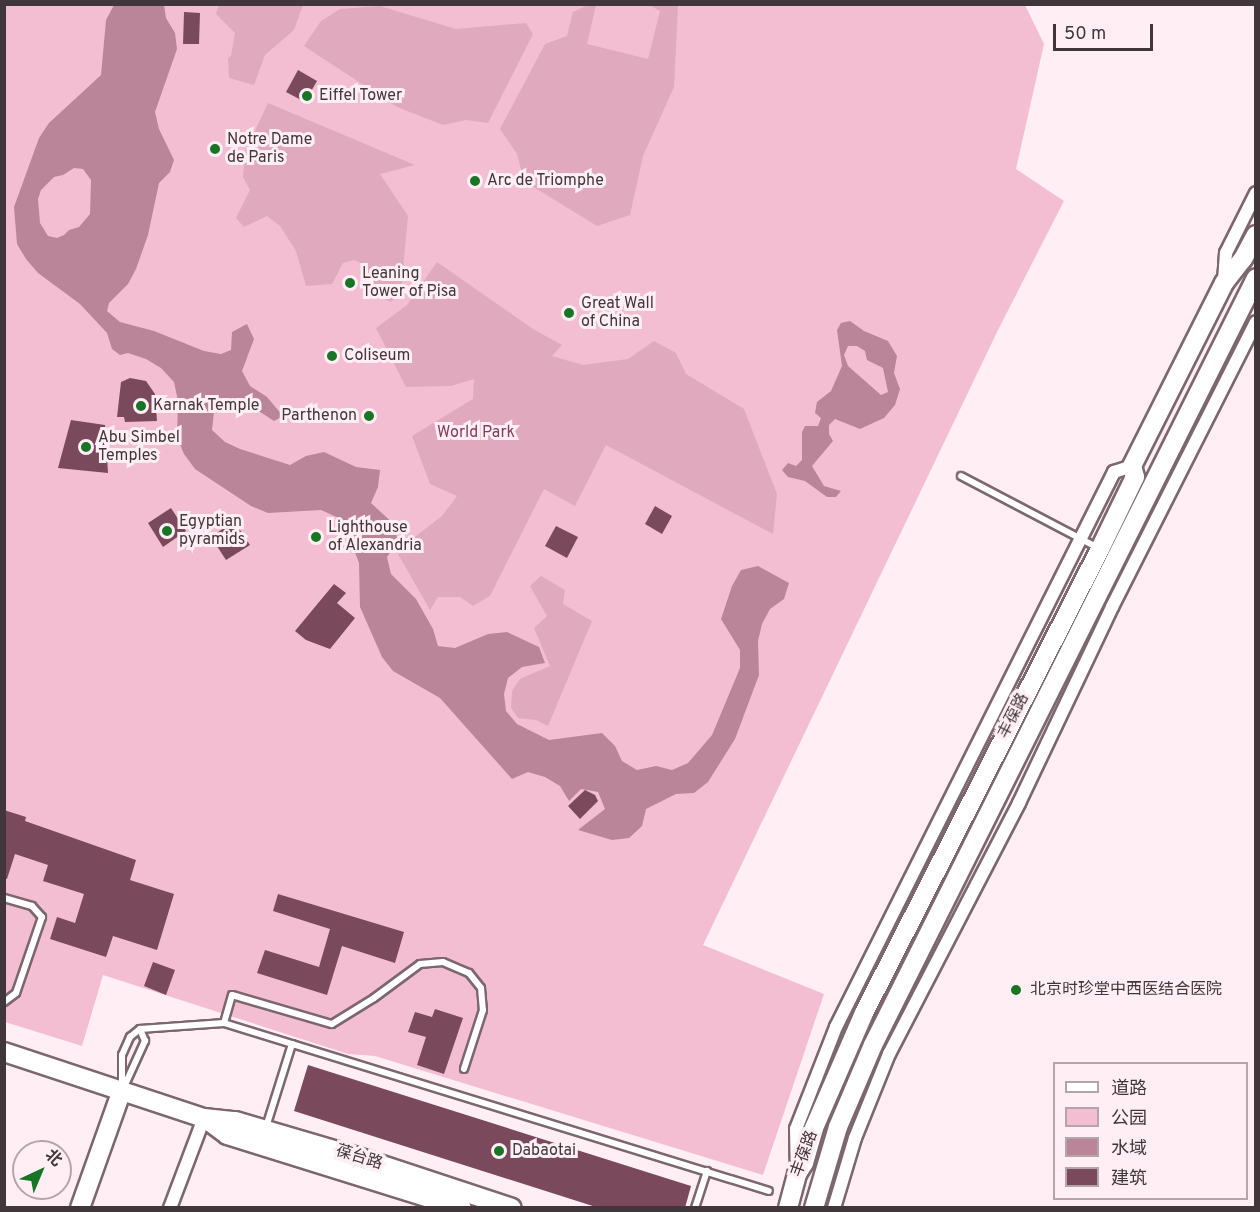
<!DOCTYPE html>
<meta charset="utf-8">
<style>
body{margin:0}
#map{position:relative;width:1260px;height:1212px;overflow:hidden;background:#ffeff5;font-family:Overpass,"Noto Sans SC",sans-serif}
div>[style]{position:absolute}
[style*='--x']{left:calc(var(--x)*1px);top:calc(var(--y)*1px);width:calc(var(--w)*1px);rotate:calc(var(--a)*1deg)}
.green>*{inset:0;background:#f3bed1}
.forest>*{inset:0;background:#e1a9be}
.water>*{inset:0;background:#bb8599}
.building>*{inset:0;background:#7a495c}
.roads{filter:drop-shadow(2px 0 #7d676f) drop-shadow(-2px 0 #7d676f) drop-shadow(0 2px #7d676f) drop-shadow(0 -2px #7d676f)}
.lane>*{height:6px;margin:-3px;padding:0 3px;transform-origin:3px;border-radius:3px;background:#fff}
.street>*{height:12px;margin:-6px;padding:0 6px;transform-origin:6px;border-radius:6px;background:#fff}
.secondary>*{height:18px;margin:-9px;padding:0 9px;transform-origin:9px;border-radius:9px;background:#fff}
.dots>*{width:16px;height:16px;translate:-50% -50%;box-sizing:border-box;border:3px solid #ffeff5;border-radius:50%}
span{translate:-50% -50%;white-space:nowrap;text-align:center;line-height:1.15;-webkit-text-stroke:6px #ffeff5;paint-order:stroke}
.poi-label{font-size:16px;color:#41373a}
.left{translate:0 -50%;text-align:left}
.right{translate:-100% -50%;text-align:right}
.park-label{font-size:16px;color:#823d5a}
.street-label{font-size:16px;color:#41373a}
.frame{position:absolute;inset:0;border:6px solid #41373a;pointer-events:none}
.legend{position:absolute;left:1053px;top:1062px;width:195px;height:138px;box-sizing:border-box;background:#ffeff5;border:2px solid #b3a5aa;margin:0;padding:8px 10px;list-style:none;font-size:18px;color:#41373a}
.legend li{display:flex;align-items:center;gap:12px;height:30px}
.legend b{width:30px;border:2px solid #b3a5aa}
.north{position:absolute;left:12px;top:1140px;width:60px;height:60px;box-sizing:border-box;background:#ffeff5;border:2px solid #b3a5aa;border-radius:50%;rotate:44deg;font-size:16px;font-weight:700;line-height:24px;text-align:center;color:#41373a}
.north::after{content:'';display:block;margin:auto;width:21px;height:27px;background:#177525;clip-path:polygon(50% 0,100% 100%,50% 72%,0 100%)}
.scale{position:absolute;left:1053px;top:24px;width:100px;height:27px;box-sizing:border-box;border:3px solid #41373a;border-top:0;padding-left:8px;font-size:18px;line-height:21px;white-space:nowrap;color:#41373a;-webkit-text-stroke:4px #ffeff5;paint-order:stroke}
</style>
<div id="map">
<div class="green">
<i style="clip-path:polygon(5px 5px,1025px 5px,1044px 44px,1016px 169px,1064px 201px,999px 328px,703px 945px,824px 994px,763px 1175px,375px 1056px,348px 1054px,103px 975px,82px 1046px,5px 1022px)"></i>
</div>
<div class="forest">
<i style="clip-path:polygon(219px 4px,303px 5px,294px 30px,265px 55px,254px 85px,229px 78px,228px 58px,231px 56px,235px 33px,216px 14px)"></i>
<i style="clip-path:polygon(588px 5px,596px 5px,587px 44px,648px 59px,660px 11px,649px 5px,678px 5px,674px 87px,643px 156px,630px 215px,597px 226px,524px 181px,517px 154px,500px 129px,545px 44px,567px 36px,573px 12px)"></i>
<i style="clip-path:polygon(380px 6px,456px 29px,526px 23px,533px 34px,488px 123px,466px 120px,443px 125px,397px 107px,304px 46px,321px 21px,340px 9px)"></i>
<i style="clip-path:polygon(268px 103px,415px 165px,380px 174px,408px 216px,401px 290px,391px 302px,366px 291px,367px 266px,354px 260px,343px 263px,332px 284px,306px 286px,296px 251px,280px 226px,267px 216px,244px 227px,236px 218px,250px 190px,243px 177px,245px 152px)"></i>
<i style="clip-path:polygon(437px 262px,533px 329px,562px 345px,552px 356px,583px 365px,628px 359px,654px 341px,676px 353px,686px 374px,744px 409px,777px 494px,773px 534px,606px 445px,575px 506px,544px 489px,490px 596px,473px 606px,460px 597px,438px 597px,430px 610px,398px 554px,407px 543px,442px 516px,457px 496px,430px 484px,412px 436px,473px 399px,474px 379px,451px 386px,406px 387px,376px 328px,407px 305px)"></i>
<i style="clip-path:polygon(541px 576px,565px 590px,563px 604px,592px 621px,548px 726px,536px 720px,518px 718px,511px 708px,512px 691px,520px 679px,550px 666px,534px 628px,547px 616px,530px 586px)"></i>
</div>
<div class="water">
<i style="clip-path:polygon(evenodd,114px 5px,164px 5px,166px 18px,175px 33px,177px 49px,155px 112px,159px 129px,174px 160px,170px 172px,159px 183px,148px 235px,136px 269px,128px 284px,109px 303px,107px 311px,120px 322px,154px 331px,204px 351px,221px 354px,231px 350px,232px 332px,247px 324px,254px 339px,242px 371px,250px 386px,267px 397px,283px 416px,274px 421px,245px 402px,227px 401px,214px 412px,212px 430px,225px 442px,240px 449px,290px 465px,306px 456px,324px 452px,356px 467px,380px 470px,378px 487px,371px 503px,396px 526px,397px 543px,387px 557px,391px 574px,416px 599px,433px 629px,438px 646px,455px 648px,488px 634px,507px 632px,539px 647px,545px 663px,522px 667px,508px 678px,504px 694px,506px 711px,517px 724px,549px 740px,602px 733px,615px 746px,622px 761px,637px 770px,656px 766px,672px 770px,688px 763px,712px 735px,740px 668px,740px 650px,721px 619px,732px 586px,741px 570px,758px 566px,789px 583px,784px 599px,770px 609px,762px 624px,758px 641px,759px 675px,735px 739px,708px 782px,694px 793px,676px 794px,646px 809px,642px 826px,629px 838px,612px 840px,578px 830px,605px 809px,598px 792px,581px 789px,569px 801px,560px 786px,545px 777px,528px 772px,512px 779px,440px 698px,393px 671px,382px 657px,360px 607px,359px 563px,343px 520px,321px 510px,268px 513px,251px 506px,195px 469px,184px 454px,177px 437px,178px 401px,174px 382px,161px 368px,146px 359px,128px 353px,120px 355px,112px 349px,107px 333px,80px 304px,38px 273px,26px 259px,17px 244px,14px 207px,39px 138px,49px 123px,101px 75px,106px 20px,114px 5px,74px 168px,83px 169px,91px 180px,90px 214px,79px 227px,69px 230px,64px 235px,57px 238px,48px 236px,40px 223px,38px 199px,41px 190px,54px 177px,63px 175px,74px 168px)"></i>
<i style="clip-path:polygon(evenodd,850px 321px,864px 331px,888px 341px,897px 356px,894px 373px,900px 389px,895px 405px,884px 418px,860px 429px,835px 419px,829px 425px,829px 434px,833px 441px,812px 466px,824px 486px,841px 491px,836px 497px,827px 497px,805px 481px,788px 477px,782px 470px,788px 463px,796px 466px,802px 460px,802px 432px,805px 426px,818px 426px,821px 418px,815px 413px,817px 402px,831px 391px,842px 366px,837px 330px,841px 323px,850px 321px,848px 346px,857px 346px,865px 351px,867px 360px,883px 368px,888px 392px,881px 395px,848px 366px,844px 355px,848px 346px)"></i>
</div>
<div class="building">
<i style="clip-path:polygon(184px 12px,200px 13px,199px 44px,183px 44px)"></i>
<i style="clip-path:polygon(298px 70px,317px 81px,305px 102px,286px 92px)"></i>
<i style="clip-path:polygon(130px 378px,146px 381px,155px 394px,157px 421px,125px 422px,124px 417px,117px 417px,121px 382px)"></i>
<i style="clip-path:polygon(71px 420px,105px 425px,108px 473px,58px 468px)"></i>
<i style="clip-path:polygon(655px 506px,672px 516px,662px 534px,645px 524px)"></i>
<i style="clip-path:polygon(171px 508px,186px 531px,163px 547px,148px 523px)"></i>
<i style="clip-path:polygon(234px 521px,250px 545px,226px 560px,211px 537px)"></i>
<i style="clip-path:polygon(556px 526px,578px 537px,567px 558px,545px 546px)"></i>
<i style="clip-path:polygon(334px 584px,346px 593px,337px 603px,355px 618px,330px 649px,306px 640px,295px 631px)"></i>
<i style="clip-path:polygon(585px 790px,595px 795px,598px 801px,580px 819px,568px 806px)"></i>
<i style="clip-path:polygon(4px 810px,26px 817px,25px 821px,136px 860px,130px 880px,174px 894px,157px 950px,113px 936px,106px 957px,50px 939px,57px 917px,75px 923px,84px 894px,43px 881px,48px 865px,15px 854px,7px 879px,4px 878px)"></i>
<i style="clip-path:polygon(278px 894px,404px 932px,395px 963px,342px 946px,327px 995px,257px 973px,265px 950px,319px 967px,330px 929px,273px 911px)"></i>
<i style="clip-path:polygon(153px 962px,175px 970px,166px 995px,144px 986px)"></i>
<i style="clip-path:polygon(435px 1009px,463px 1018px,444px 1074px,417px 1065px,426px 1037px,408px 1032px,415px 1012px,432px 1017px)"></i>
<i style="clip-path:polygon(308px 1065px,691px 1186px,685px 1208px,599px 1208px,294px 1111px)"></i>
</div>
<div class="roads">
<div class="lane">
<i style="--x:961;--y:476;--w:155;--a:27.7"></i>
<i style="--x:4;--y:898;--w:29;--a:16"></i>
<i style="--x:32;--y:906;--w:15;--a:48"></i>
<i style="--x:42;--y:917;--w:80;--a:108.9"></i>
<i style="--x:16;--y:993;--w:15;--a:143"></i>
<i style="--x:224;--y:1023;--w:570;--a:17.13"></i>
<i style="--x:124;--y:1087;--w:51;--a:-65.5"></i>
<i style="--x:145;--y:1041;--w:13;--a:-113"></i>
<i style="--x:122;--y:1090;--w:35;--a:-90"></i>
<i style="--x:122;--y:1055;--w:20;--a:-66"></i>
<i style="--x:130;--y:1037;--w:13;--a:-39"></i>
<i style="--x:140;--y:1029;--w:84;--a:-4.1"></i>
<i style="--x:224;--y:1023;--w:29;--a:-74"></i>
<i style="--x:232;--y:995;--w:104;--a:16.2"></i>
<i style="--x:332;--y:1024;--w:49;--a:-31.8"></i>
<i style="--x:374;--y:998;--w:57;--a:-36.5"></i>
<i style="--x:420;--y:964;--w:23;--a:-5"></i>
<i style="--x:443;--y:962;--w:28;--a:23"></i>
<i style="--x:469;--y:973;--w:19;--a:51"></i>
<i style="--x:481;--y:988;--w:22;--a:85"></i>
<i style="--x:483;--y:1010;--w:62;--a:107.9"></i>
<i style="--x:266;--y:1127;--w:87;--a:-72.6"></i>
<i style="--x:695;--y:1208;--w:39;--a:-72"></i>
</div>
<div class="street">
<i style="--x:1224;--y:281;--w:28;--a:-86"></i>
<i style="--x:1226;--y:253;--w:67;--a:-63.4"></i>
<i style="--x:797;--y:1174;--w:45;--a:-91.3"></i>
<i style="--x:796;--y:1129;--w:110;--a:-68.6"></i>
<i style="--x:836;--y:1027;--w:621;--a:-63.39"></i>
<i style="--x:1114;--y:472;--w:19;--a:-18"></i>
<i style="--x:170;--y:1208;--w:96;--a:-69.3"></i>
<i style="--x:834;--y:1208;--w:73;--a:-73.3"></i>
<i style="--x:855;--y:1138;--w:91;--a:-68"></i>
<i style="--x:889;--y:1054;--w:283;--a:-62.6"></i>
<i style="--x:1019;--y:803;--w:217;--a:-64.6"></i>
<i style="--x:1112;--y:607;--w:319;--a:-63.2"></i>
</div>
<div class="secondary">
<i style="--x:4;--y:1052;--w:211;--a:18.3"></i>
<i style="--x:204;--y:1118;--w:31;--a:6"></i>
<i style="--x:235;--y:1121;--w:125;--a:16.3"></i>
<i style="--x:355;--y:1156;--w:165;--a:18.3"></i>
<i style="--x:206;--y:1119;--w:26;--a:37"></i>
<i style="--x:227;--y:1135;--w:246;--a:17.3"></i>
<i style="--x:80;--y:1208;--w:125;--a:-70.4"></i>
<i style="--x:788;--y:1208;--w:35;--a:-75"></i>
<i style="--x:797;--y:1174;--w:13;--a:-58"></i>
<i style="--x:804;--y:1163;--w:36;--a:-74"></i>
<i style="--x:814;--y:1128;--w:125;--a:-66.5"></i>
<i style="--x:864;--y:1013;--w:521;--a:-63.04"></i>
<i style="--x:1100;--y:549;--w:80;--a:-64.1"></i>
<i style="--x:1135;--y:477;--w:11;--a:-105"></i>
<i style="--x:1132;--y:466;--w:205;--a:-63.3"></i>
<i style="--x:1224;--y:283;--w:31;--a:-52"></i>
<i style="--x:1243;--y:259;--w:27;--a:-62"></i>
<i style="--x:814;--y:1208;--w:84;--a:-73.5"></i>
<i style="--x:838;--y:1127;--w:89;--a:-66.9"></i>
<i style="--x:873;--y:1045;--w:857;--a:-63.46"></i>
</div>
</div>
<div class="dots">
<i style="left:307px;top:96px;background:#177525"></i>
<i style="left:215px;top:149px;background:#177525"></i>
<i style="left:475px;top:181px;background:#177525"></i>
<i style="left:350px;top:283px;background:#177525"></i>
<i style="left:569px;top:313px;background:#177525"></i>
<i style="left:332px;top:356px;background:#177525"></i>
<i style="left:141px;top:406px;background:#177525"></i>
<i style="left:369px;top:416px;background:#177525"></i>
<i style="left:86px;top:447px;background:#177525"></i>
<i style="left:167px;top:531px;background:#177525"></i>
<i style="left:316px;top:537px;background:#177525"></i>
<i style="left:1016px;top:990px;background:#177525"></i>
<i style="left:499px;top:1151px;background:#177525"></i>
</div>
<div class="poi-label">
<span class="left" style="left:319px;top:96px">Eiffel Tower</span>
<span class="left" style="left:227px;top:149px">Notre Dame<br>de Paris</span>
<span class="left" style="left:487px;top:181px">Arc de Triomphe</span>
<span class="left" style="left:362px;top:283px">Leaning<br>Tower of Pisa</span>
<span class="left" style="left:581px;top:313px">Great Wall<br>of China</span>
<span class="left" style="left:344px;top:356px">Coliseum</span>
<span class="left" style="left:153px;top:406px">Karnak Temple</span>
<span class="right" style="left:357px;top:416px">Parthenon</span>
<span class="left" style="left:98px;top:447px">Abu Simbel<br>Temples</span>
<span class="left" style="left:179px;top:531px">Egyptian<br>pyramids</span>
<span class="left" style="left:328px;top:537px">Lighthouse<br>of Alexandria</span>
<span class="left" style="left:1030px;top:990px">北京时珍堂中西医结合医院</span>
<span class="left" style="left:512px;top:1151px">Dabaotai</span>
</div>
<div class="park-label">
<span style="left:476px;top:433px">World Park</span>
</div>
<div class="street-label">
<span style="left:1014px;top:716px;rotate:-63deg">丰葆路</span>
<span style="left:805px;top:1154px;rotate:-70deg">丰葆路</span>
<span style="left:359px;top:1158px;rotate:17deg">葆台路</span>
</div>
<div class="frame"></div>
<ul class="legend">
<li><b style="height:8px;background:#fff"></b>道路</li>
<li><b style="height:16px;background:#f3bed1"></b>公园</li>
<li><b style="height:16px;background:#bb8599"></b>水域</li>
<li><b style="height:16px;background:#7a495c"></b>建筑</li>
</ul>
<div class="north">北</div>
<div class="scale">50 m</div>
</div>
